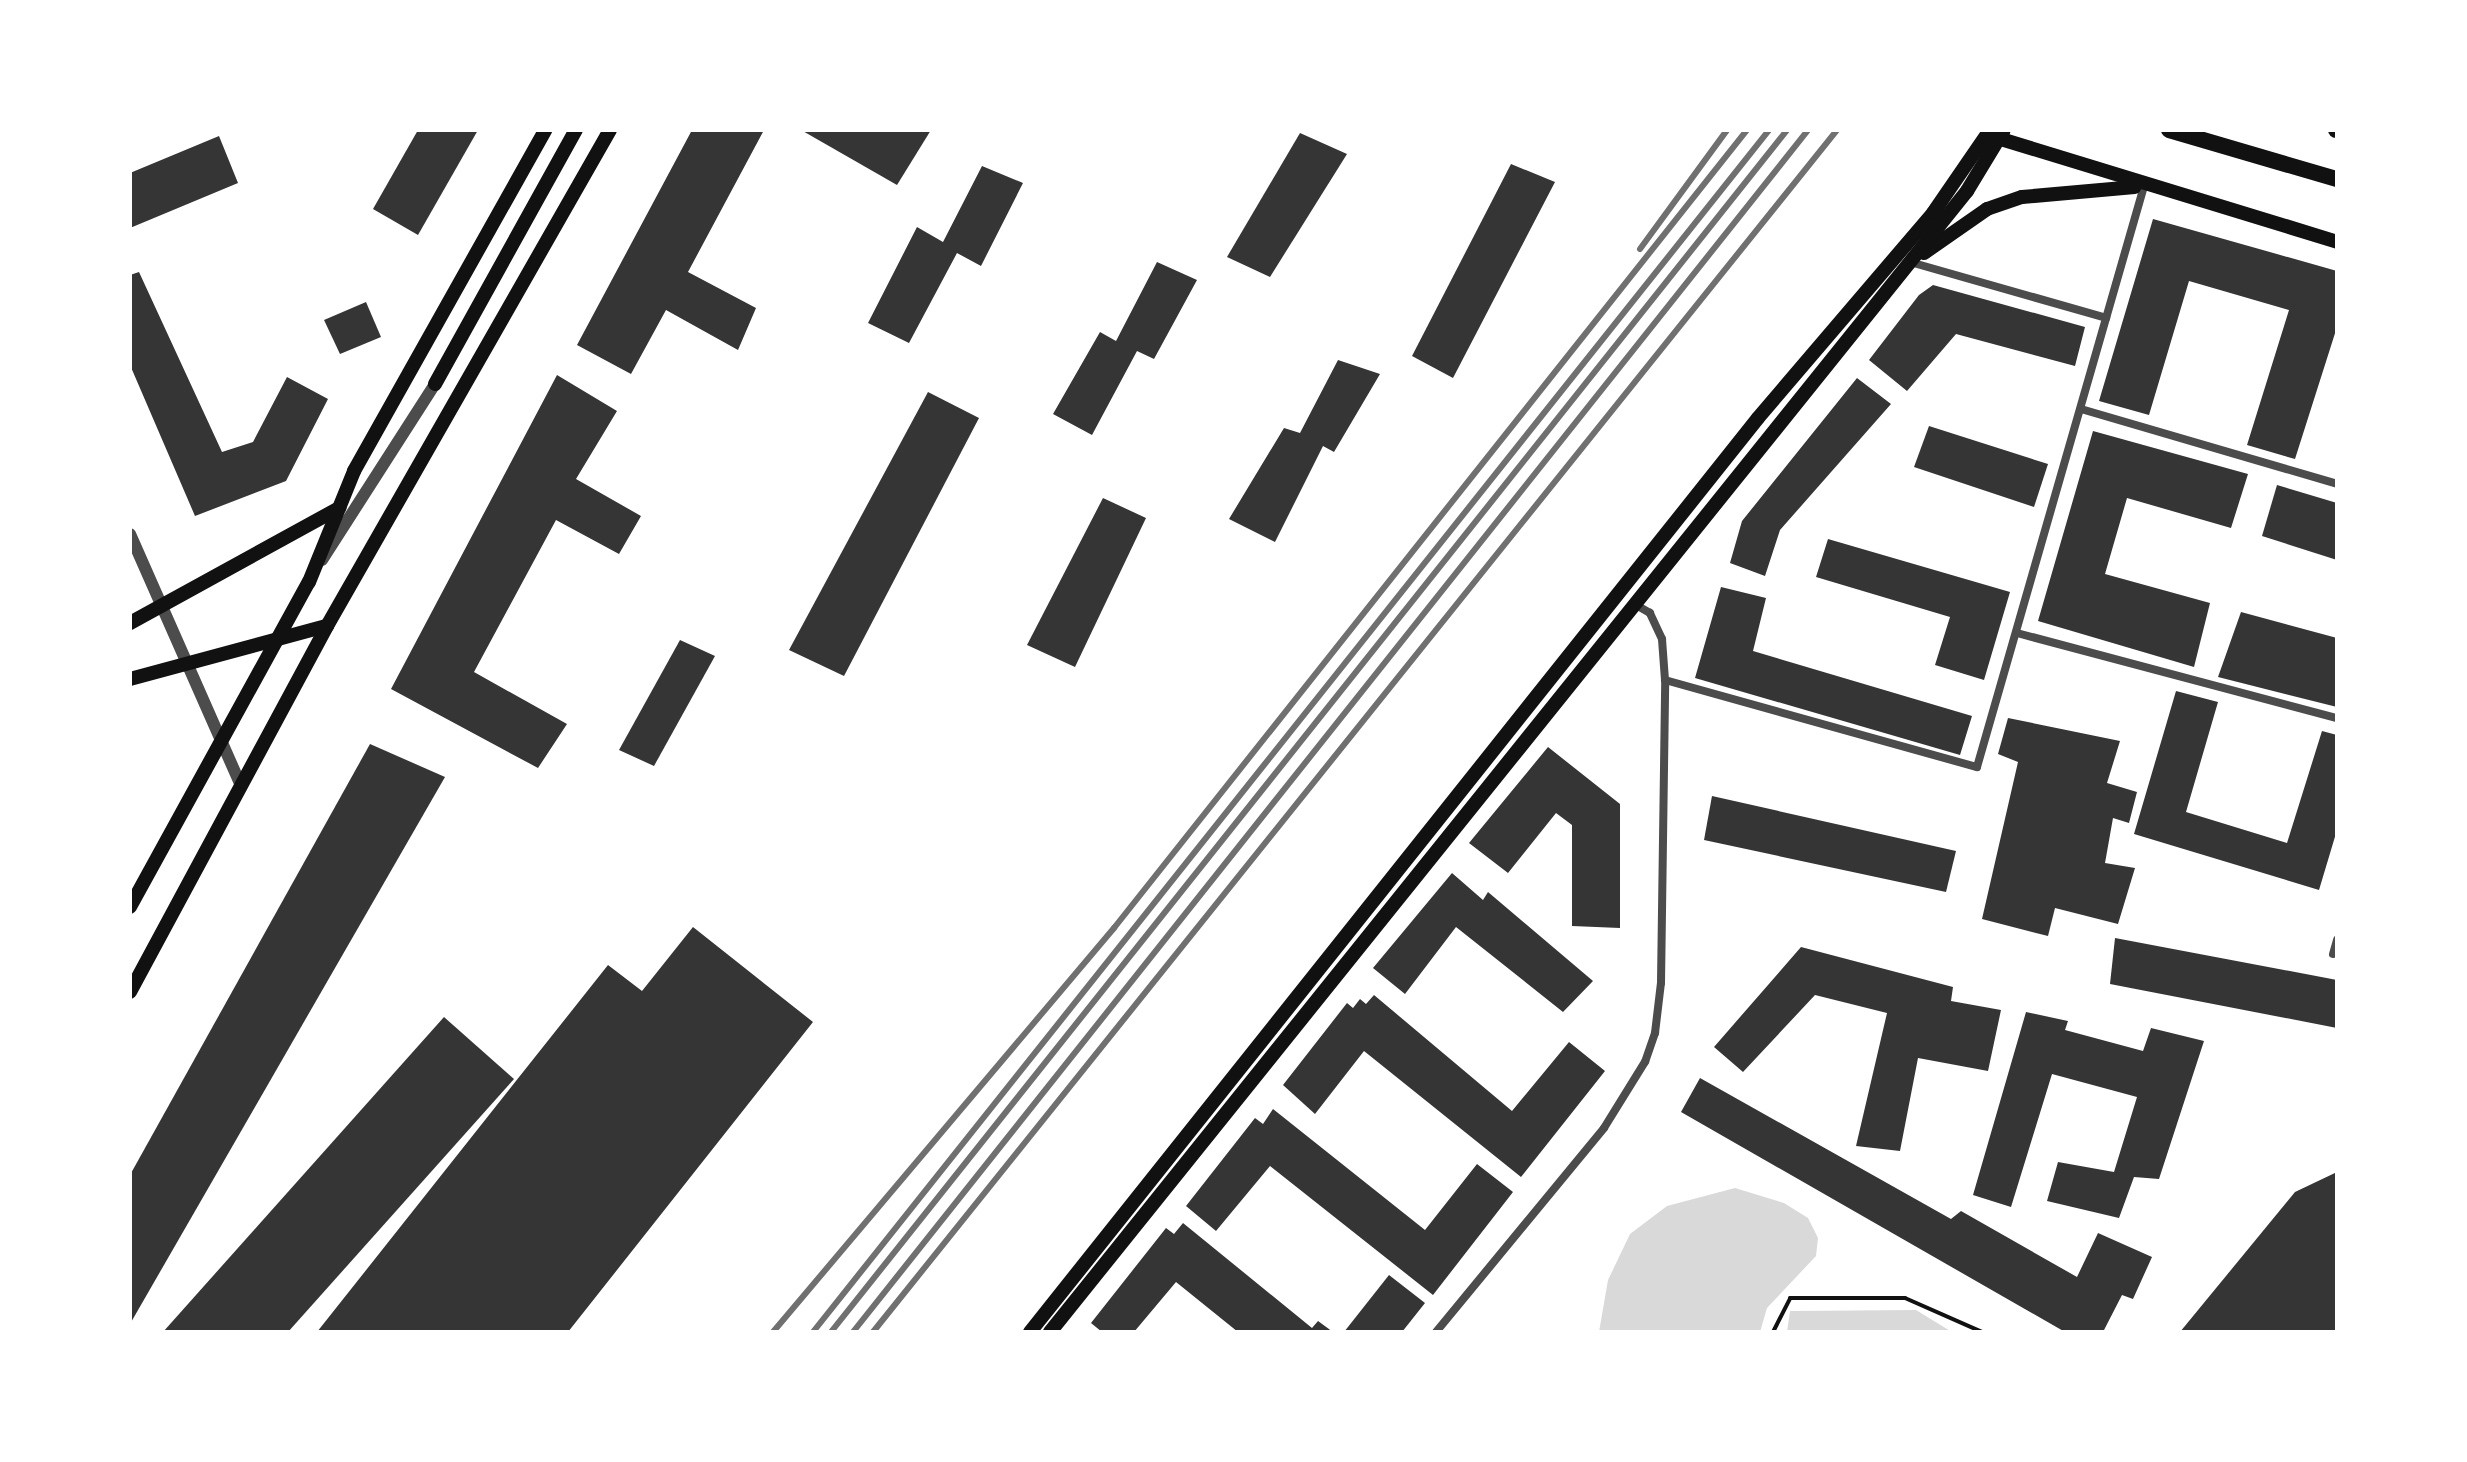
<!DOCTYPE html>
<style>
body{margin:0}
#map{position:relative;width:2467px;height:1462px;overflow:hidden;background:#fff;font-family:"Sofia Sans Condensed",sans-serif}
div>[style]{position:absolute}
[style*='--x']{left:calc(var(--x)*1px);top:calc(var(--y)*1px);width:calc(var(--w)*1px);rotate:calc(var(--a)*1deg)}
.water>*{inset:0;background:#d9d9d9}
.building>*{inset:0;background:#353535}
.path>*{height:4px;margin:-2px;padding:0 2px;transform-origin:2px;border-radius:2px;background:#111}
.minor>*{height:8px;margin:-4px;padding:0 4px;transform-origin:4px;border-radius:4px;background:#4c4c4c}
.tertiary>*{height:12px;margin:-6px;padding:0 6px;transform-origin:6px;border-radius:6px;background:#4c4c4c}
.secondary>*{height:14px;margin:-7px;padding:0 7px;transform-origin:7px;border-radius:7px;background:#111}
.primary>*{height:14px;margin:-7px;padding:0 7px;transform-origin:7px;border-radius:7px;background:#111}
.trunk>*{height:16px;margin:-8px;padding:0 8px;transform-origin:8px;border-radius:8px;background:#111}
.rail>*{height:6px;margin:-3px;padding:0 3px;transform-origin:3px;border-radius:3px;background:#707070}
span{translate:-50% -50%;white-space:nowrap;text-align:center;line-height:1.15;-webkit-text-stroke:6px #fff;paint-order:stroke}
.frame{position:absolute;inset:0;border:132px solid #fff;pointer-events:none}
</style>
<div id="map">
<div class="water">
<i style="clip-path:polygon(1735px 1188px,1784px 1203px,1808px 1218px,1818px 1238px,1816px 1256px,1767px 1308px,1760px 1332px,1599px 1332px,1608px 1280px,1630px 1234px,1667px 1206px)"></i>
<i style="clip-path:polygon(1916px 1310px,1952px 1332px,1787px 1332px,1790px 1311px)"></i>
</div>
<div class="building">
<i style="clip-path:polygon(418px 130px,478px 130px,418px 235px,373px 209px)"></i>
<i style="clip-path:polygon(692px 130px,764px 130px,688px 272px,756px 308px,738px 350px,666px 310px,631px 374px,577px 345px)"></i>
<i style="clip-path:polygon(801px 130px,931px 130px,897px 185px)"></i>
<i style="clip-path:polygon(1300px 133px,1347px 154px,1270px 277px,1227px 257px)"></i>
<i style="clip-path:polygon(219px 136px,238px 183px,130px 228px,130px 173px)"></i>
<i style="clip-path:polygon(1511px 164px,1555px 182px,1453px 378px,1412px 356px)"></i>
<i style="clip-path:polygon(982px 166px,1023px 183px,981px 266px,957px 253px,909px 343px,868px 323px,917px 227px,943px 242px)"></i>
<i style="clip-path:polygon(2153px 219px,2337px 271px,2337px 327px,2295px 459px,2247px 445px,2289px 310px,2189px 281px,2149px 415px,2099px 401px)"></i>
<i style="clip-path:polygon(1157px 262px,1197px 280px,1154px 359px,1137px 351px,1092px 435px,1053px 414px,1100px 332px,1116px 341px)"></i>
<i style="clip-path:polygon(139px 272px,222px 452px,253px 442px,287px 377px,328px 399px,286px 481px,195px 516px,130px 365px,130px 275px)"></i>
<i style="clip-path:polygon(1933px 285px,2085px 327px,2075px 366px,1956px 334px,1907px 391px,1869px 360px,1919px 295px)"></i>
<i style="clip-path:polygon(366px 302px,381px 337px,340px 354px,324px 320px)"></i>
<i style="clip-path:polygon(1338px 360px,1380px 374px,1334px 452px,1323px 446px,1275px 542px,1229px 519px,1284px 428px,1300px 433px)"></i>
<i style="clip-path:polygon(557px 375px,617px 411px,576px 479px,641px 516px,619px 554px,556px 520px,474px 672px,567px 724px,538px 768px,391px 689px)"></i>
<i style="clip-path:polygon(1857px 378px,1891px 404px,1780px 530px,1765px 576px,1730px 563px,1742px 521px)"></i>
<i style="clip-path:polygon(928px 392px,979px 418px,844px 676px,789px 650px)"></i>
<i style="clip-path:polygon(1929px 426px,2048px 464px,2034px 507px,1914px 467px)"></i>
<i style="clip-path:polygon(2093px 431px,2248px 474px,2231px 528px,2127px 498px,2105px 574px,2210px 603px,2194px 667px,2038px 621px)"></i>
<i style="clip-path:polygon(2277px 485px,2337px 503px,2337px 560px,2262px 536px)"></i>
<i style="clip-path:polygon(1103px 498px,1146px 518px,1075px 667px,1027px 645px)"></i>
<i style="clip-path:polygon(1828px 539px,2010px 592px,1984px 680px,1935px 665px,1950px 617px,1816px 577px)"></i>
<i style="clip-path:polygon(1721px 587px,1766px 598px,1753px 651px,1972px 716px,1960px 755px,1695px 678px)"></i>
<i style="clip-path:polygon(2241px 612px,2337px 638px,2337px 707px,2218px 677px)"></i>
<i style="clip-path:polygon(680px 640px,715px 656px,654px 766px,619px 750px)"></i>
<i style="clip-path:polygon(2176px 691px,2218px 702px,2186px 812px,2287px 843px,2322px 731px,2337px 735px,2337px 830px,2319px 890px,2134px 834px)"></i>
<i style="clip-path:polygon(2008px 718px,2120px 741px,2107px 783px,2137px 792px,2129px 823px,2113px 818px,2105px 863px,2135px 868px,2118px 924px,2055px 908px,2048px 936px,1982px 919px,2018px 762px,1998px 754px)"></i>
<i style="clip-path:polygon(370px 744px,445px 777px,130px 1324px,130px 1175px)"></i>
<i style="clip-path:polygon(1548px 747px,1620px 804px,1620px 928px,1572px 926px,1572px 825px,1556px 813px,1508px 873px,1469px 843px)"></i>
<i style="clip-path:polygon(1712px 796px,1956px 851px,1946px 892px,1704px 840px)"></i>
<i style="clip-path:polygon(1452px 873px,1483px 900px,1488px 892px,1593px 981px,1563px 1012px,1456px 927px,1405px 994px,1373px 968px)"></i>
<i style="clip-path:polygon(693px 927px,813px 1022px,568px 1332px,317px 1332px,608px 965px,642px 991px)"></i>
<i style="clip-path:polygon(2115px 938px,2337px 980px,2337px 1028px,2110px 984px)"></i>
<i style="clip-path:polygon(1801px 947px,1953px 987px,1951px 1001px,2001px 1010px,1988px 1071px,1918px 1058px,1900px 1151px,1856px 1146px,1887px 1013px,1815px 995px,1743px 1072px,1714px 1047px)"></i>
<i style="clip-path:polygon(1374px 995px,1512px 1111px,1569px 1042px,1605px 1071px,1521px 1177px,1364px 1051px,1315px 1114px,1283px 1085px,1347px 1003px,1353px 1008px,1360px 999px,1366px 1004px)"></i>
<i style="clip-path:polygon(2026px 1012px,2068px 1021px,2065px 1030px,2143px 1051px,2151px 1028px,2204px 1041px,2159px 1179px,2134px 1177px,2119px 1218px,2047px 1201px,2058px 1162px,2114px 1172px,2137px 1097px,2052px 1074px,2011px 1207px,1973px 1195px)"></i>
<i style="clip-path:polygon(444px 1017px,514px 1079px,288px 1332px,163px 1332px)"></i>
<i style="clip-path:polygon(1700px 1078px,1951px 1219px,1961px 1211px,2077px 1277px,2098px 1233px,2152px 1257px,2133px 1299px,2122px 1295px,2103px 1332px,2065px 1332px,1681px 1112px)"></i>
<i style="clip-path:polygon(1273px 1109px,1425px 1230px,1477px 1164px,1513px 1192px,1433px 1295px,1270px 1166px,1216px 1231px,1186px 1206px,1255px 1118px,1263px 1124px)"></i>
<i style="clip-path:polygon(2337px 1172px,2337px 1332px,2180px 1332px,2295px 1192px)"></i>
<i style="clip-path:polygon(1183px 1223px,1312px 1328px,1318px 1321px,1333px 1332px,1238px 1332px,1176px 1282px,1134px 1332px,1102px 1332px,1091px 1323px,1166px 1228px,1174px 1234px)"></i>
<i style="clip-path:polygon(1389px 1275px,1425px 1303px,1402px 1332px,1344px 1332px)"></i>
</div>
<div class="path">
<i style="--x:1773;--y:1332;--w:38;--a:-63"></i>
<i style="--x:1790;--y:1298;--w:115;--a:0"></i>
<i style="--x:1905;--y:1298;--w:84;--a:23.8"></i>
</div>
<div class="minor">
<i style="--x:1910;--y:262;--w:204;--a:15.9"></i>
<i style="--x:2081;--y:409;--w:267;--a:16.3"></i>
<i style="--x:2017;--y:633;--w:331;--a:14.9"></i>
<i style="--x:1665;--y:680;--w:324;--a:15.6"></i>
<i style="--x:1977;--y:767;--w:605;--a:-73.96"></i>
<i style="--x:2333;--y:954;--w:15;--a:-74"></i>
<i style="--x:1436;--y:1332;--w:264;--a:-50.5"></i>
<i style="--x:1604;--y:1128;--w:78;--a:-58.2"></i>
<i style="--x:1645;--y:1062;--w:31;--a:-71"></i>
<i style="--x:1655;--y:1033;--w:50;--a:-83.2"></i>
<i style="--x:1661;--y:983;--w:303;--a:-89.2"></i>
<i style="--x:1665;--y:680;--w:41;--a:-94.2"></i>
<i style="--x:1662;--y:639;--w:29;--a:-115"></i>
<i style="--x:1650;--y:613;--w:20;--a:-150"></i>
</div>
<div class="tertiary">
<i style="--x:130;--y:534;--w:275;--a:66.2"></i>
<i style="--x:322;--y:560;--w:209;--a:-57.3"></i>
</div>
<div class="secondary">
<i style="--x:1991;--y:136;--w:362;--a:17"></i>
<i style="--x:1924;--y:253;--w:77;--a:-34.9"></i>
<i style="--x:1987;--y:209;--w:37;--a:-19"></i>
<i style="--x:2022;--y:197;--w:113;--a:-5.1"></i>
<i style="--x:130;--y:623;--w:239;--a:-28.8"></i>
<i style="--x:130;--y:679;--w:204;--a:-15.1"></i>
<i style="--x:1030;--y:1332;--w:1168;--a:-51.46"></i>
<i style="--x:1758;--y:418;--w:270;--a:-49.5"></i>
<i style="--x:1933;--y:213;--w:101;--a:-55.5"></i>
<i style="--x:1050;--y:1332;--w:1464;--a:-51.21"></i>
<i style="--x:1967;--y:191;--w:71;--a:-58.8"></i>
</div>
<div class="primary">
<i style="--x:435;--y:384;--w:291;--a:-61"></i>
<i style="--x:130;--y:907;--w:371;--a:-61.2"></i>
<i style="--x:309;--y:582;--w:120;--a:-67.9"></i>
<i style="--x:354;--y:471;--w:391;--a:-60.7"></i>
<i style="--x:130;--y:992;--w:416;--a:-61.7"></i>
<i style="--x:327;--y:626;--w:571;--a:-60.29"></i>
</div>
<div class="trunk">
<i style="--x:2169;--y:130;--w:175;--a:16.3"></i>
<i style="--x:2336;--y:130;--w:1;--a:0"></i>
</div>
<div class="rail">
<i style="--x:1640;--y:249;--w:147;--a:-53.8"></i>
<i style="--x:773;--y:1332;--w:529;--a:-49.83"></i>
<i style="--x:1114;--y:928;--w:1019;--a:-51.58"></i>
<i style="--x:813;--y:1332;--w:1536;--a:-51.5"></i>
<i style="--x:831;--y:1332;--w:1536;--a:-51.5"></i>
<i style="--x:853;--y:1332;--w:1535;--a:-51.53"></i>
<i style="--x:873;--y:1332;--w:1541;--a:-51.27"></i>
</div>
<div class="frame"></div>
</div>
